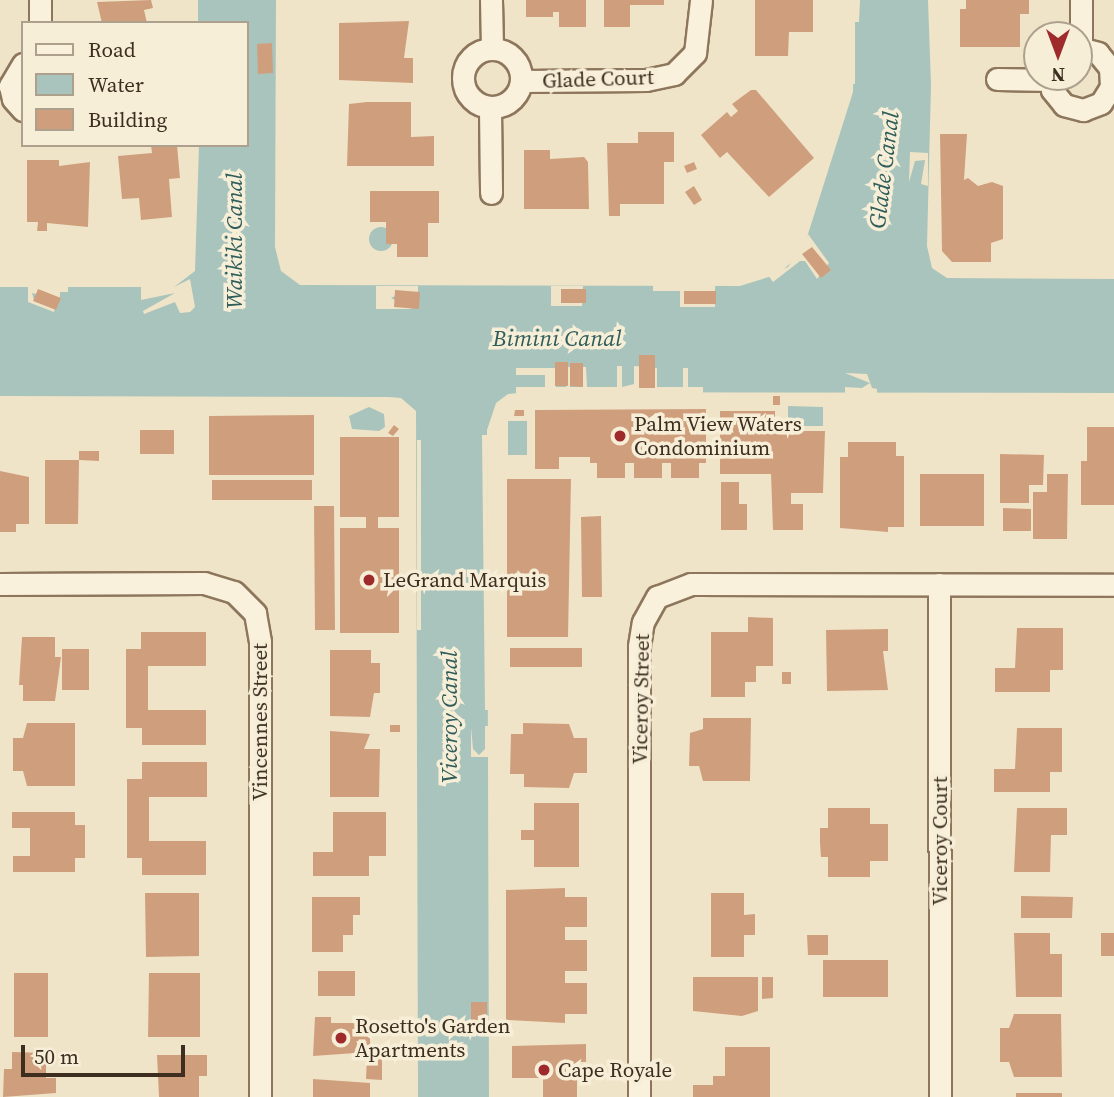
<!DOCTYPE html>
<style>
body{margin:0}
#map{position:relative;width:1114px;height:1097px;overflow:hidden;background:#f0e4c8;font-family:"Source Serif 4",serif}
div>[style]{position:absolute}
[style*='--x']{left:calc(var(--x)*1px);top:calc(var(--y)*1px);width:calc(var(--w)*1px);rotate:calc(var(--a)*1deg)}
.water>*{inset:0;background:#a9c4bc}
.round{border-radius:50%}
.pier>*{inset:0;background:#f0e4c8}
.building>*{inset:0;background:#cf9f7d}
.roads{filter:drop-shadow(2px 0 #8d765c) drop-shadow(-2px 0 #8d765c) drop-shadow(0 2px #8d765c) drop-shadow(0 -2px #8d765c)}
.street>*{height:21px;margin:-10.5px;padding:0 10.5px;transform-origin:10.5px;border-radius:10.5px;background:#faf1dc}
.street>.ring{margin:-10.5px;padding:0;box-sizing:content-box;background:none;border:21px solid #faf1dc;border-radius:50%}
.dots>*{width:19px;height:19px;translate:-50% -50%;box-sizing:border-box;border:4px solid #f7eed8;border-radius:50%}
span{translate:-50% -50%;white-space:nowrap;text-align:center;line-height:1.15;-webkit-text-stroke:7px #f7eed8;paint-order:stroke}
.street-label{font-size:21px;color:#3d2e20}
.poi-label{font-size:21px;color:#3d2e20}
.left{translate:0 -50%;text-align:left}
.water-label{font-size:23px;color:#2f5d5a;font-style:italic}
.legend{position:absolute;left:21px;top:21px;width:228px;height:126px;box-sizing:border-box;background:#f7eed8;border:2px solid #ada18e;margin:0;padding:9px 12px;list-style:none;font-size:21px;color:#3d2e20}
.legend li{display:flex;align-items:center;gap:14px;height:35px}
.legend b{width:35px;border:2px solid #ada18e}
.north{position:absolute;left:1023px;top:21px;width:70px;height:70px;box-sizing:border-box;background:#f7eed8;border:2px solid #ada18e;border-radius:50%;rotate:180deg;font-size:19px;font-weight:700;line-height:28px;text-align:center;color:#3d2e20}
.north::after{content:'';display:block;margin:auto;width:24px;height:32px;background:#9e2a2b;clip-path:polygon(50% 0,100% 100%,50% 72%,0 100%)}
.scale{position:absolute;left:21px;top:1045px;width:164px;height:32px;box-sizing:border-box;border:4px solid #3d2e20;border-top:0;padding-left:9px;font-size:21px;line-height:24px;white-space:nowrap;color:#3d2e20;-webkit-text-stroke:5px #f7eed8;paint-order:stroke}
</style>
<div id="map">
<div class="water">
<i style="clip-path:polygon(198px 0,276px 0,275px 247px,281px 271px,300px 285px,740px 286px,778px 274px,794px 260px,808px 234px,853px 92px,855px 0,928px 0,931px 85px,927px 246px,932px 268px,947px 278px,1114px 279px,1114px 393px,527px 392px,508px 394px,496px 403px,487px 430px,489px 1097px,418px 1097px,416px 411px,401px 398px,389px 397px,0 396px,0 287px,174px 287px,195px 271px,199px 145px,247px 145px,247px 23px,198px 23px)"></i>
<i class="round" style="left:369px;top:227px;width:24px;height:24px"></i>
<i style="clip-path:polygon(788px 406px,823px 407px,823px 426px,788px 426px)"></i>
<i style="clip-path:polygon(369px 407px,384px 414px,385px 427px,379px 431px,352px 429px,349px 416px)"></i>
<i style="clip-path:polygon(508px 421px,527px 421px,527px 455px,508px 455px)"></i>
</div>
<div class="pier">
<i style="clip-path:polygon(851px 0,860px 0,859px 22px,855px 22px,855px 84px,851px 84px)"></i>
<i style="clip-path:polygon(910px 152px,928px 153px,928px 186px,921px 184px,925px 160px,915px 161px,909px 182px)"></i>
<i style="clip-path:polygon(808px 234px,829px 263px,817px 279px,805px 261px,800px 261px,773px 282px,768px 275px,788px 267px)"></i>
<i style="clip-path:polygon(190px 279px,195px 307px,190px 312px,180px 313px,175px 302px,144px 314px,143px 311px,175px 293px,141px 300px,141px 287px,174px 287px)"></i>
<i style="clip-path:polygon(653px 282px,715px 286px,715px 307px,680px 307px,680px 291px,653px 291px)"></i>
<i style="clip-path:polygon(53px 283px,68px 283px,68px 292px,60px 292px,60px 299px,32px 293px,34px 300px,55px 308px,54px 312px,28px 302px,28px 287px)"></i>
<i style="clip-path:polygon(376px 286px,418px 286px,418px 295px,401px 293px,391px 298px,412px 309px,376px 309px)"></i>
<i style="clip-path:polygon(551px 286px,583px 286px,582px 306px,551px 306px)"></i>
<i style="clip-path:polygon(617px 366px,622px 366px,622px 387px,634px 384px,634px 366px,657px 368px,657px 387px,683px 387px,683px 368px,688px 368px,688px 387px,703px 387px,703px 393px,516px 393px,516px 387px,545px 387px,545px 375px,516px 375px,516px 368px,556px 368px,556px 387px,566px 387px,567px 367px,571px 367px,570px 387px,582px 387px,582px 367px,586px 367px,587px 387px,617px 387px)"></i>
<i style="clip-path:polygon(845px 373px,867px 374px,872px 388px,877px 389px,877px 397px,845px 393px,845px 387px,862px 388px,870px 383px)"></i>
<i style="clip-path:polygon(482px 435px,487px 435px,488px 544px,492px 558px,489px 710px,485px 710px)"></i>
<i style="clip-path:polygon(417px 440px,421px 440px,421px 630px,417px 630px)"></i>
<i style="clip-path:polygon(485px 726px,489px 726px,490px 757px,471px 757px,471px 727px,473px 749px,479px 755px,485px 749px)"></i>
</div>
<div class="building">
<i style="clip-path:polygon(151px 0,153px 8px,144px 10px,147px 23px,102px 23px,97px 2px)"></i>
<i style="clip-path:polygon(526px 0,586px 0,586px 27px,559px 27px,559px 12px,553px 12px,553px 17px,526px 17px)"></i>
<i style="clip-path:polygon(604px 0,664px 0,664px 5px,630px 5px,630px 27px,604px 27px)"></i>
<i style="clip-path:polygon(755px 0,813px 0,813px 32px,789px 32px,788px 56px,755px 56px)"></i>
<i style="clip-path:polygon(966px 0,1029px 0,1029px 14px,1020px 14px,1020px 47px,960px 47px,960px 9px,966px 9px)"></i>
<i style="clip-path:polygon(409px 21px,404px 58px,413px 58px,413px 83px,339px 80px,339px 23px)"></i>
<i style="clip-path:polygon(272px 43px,273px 73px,258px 74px,257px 44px)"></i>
<i style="clip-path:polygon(751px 90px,756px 90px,814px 158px,769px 197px,727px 152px,720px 158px,701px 135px,727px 112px,731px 117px,738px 111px,732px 104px)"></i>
<i style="clip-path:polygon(367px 102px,411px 102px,411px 137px,434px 136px,434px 166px,347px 166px,349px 104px)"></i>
<i style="clip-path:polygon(638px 132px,674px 132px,674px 162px,664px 162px,664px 204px,620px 204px,620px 216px,609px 216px,607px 143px,638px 143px)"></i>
<i style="clip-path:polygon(940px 134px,967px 134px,964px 180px,968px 178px,978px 186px,992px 182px,1003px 186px,1003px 239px,991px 243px,991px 262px,952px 262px,942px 251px)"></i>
<i style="clip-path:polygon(151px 145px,177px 145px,180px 178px,169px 179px,172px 217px,141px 220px,139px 198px,122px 199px,118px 156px,152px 153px)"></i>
<i style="clip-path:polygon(524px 150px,550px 150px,550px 159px,584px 157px,588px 162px,589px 209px,524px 209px)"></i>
<i style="clip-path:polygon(27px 160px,59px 160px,59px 166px,90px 162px,88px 227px,47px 223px,47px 231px,37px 231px,38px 222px,27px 222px)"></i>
<i style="clip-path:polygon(694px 162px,697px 169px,687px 173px,684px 166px)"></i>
<i style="clip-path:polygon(694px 186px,702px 200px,694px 205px,685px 192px)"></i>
<i style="clip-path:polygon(370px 191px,439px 191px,439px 223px,428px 223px,428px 257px,397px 257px,397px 244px,386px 244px,386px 222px,370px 222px)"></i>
<i style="clip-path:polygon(812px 247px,831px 270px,821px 278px,802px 254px)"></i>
<i style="clip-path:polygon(38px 289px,61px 298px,56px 310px,33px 301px)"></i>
<i style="clip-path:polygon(561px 289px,586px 289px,586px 303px,561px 303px)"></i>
<i style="clip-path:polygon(395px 290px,420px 292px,419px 309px,394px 307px)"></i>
<i style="clip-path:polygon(684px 291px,716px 291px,716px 304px,684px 304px)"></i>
<i style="clip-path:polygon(639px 355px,655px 355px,655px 388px,639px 388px)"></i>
<i style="clip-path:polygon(555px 362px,568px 362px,568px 386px,555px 386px)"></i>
<i style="clip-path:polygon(570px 363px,583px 363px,583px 387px,570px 386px)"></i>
<i style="clip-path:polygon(773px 396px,780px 396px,780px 405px,773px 405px)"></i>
<i style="clip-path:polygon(706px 409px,706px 463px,699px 463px,699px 478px,671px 478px,671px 463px,662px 463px,662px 478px,634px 478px,634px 463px,625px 463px,625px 478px,597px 478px,597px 463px,590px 463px,590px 457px,559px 457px,559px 469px,535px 469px,535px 410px)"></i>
<i style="clip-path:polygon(515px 410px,524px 410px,524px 416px,514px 416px)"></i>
<i style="clip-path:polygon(720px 411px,775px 411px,775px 431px,825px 431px,823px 493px,791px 493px,791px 504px,803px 504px,803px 530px,773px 530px,771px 474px,720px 474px)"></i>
<i style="clip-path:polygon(314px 415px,314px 475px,209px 475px,209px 416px)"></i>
<i style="clip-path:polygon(394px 425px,399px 429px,393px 436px,388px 433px)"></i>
<i style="clip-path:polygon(1087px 427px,1114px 427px,1114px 505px,1081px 505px,1081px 461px,1087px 461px)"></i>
<i style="clip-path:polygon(140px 430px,174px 430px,174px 454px,140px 454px)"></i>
<i style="clip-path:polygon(340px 437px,399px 437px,399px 517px,378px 517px,378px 528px,399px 528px,399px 633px,340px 633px,340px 528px,366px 528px,366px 517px,340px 517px)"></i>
<i style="clip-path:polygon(848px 442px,896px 442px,896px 456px,904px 456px,904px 527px,888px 527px,888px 532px,840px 528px,840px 457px,848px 457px)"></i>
<i style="clip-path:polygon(79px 451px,99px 451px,99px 461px,79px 460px)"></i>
<i style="clip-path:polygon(1000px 454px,1044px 455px,1043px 485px,1029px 485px,1029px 503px,1000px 503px)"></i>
<i style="clip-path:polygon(45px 460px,79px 460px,78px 524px,45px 524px)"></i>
<i style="clip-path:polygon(0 471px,29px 477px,29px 524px,16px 524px,16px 532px,0 532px)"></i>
<i style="clip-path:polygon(920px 474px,984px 474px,984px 526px,920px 526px)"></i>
<i style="clip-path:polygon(1047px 474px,1068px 474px,1067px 539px,1033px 539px,1033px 492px,1047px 492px)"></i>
<i style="clip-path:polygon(507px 479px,571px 479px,568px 637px,507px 637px)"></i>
<i style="clip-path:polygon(212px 480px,312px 480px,312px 500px,212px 500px)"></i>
<i style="clip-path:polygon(721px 482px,739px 482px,739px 504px,747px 504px,747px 530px,721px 530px)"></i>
<i style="clip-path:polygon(314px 506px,334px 506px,335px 630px,315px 630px)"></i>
<i style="clip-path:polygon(1003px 508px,1031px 509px,1031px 531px,1003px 531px)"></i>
<i style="clip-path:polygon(601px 516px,602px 597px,582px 597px,581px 517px)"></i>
<i style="clip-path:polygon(748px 617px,773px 618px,773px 666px,756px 666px,756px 682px,745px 682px,745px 697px,711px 697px,711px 632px,748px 632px)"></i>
<i style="clip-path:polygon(1017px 628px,1063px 628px,1063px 670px,1050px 670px,1050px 692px,995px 692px,995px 668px,1015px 668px)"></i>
<i style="clip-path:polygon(888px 629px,888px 651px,883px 651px,888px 690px,827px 691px,826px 630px)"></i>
<i style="clip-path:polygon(141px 632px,206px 632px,206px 666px,148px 666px,148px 710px,206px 710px,206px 745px,142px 745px,142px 728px,126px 728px,126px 649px,141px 649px)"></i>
<i style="clip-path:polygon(22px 637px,55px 637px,55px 657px,61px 657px,55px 701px,23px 701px,23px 685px,19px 685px)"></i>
<i style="clip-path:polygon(510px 648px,582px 648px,582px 667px,510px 667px)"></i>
<i style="clip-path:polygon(62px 649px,89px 649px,89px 690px,62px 690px)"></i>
<i style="clip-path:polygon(330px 650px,371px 650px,371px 663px,380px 663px,380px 693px,374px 693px,370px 717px,330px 716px)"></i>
<i style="clip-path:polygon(782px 672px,791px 672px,791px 684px,782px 684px)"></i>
<i style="clip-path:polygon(703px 718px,751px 718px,750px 781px,703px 781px,699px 766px,689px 766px,690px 733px,703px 729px)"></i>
<i style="clip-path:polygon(27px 723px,75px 723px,75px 786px,27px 786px,23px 771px,13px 771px,13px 738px,23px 738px)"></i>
<i style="clip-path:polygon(523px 723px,569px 724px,574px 738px,587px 738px,587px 773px,574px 773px,569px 788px,524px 787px,524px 774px,510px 774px,511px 734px,523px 734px)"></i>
<i style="clip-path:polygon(390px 725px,400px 725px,400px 732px,390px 732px)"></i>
<i style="clip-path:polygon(1017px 728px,1062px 728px,1062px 772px,1050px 772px,1050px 792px,994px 792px,994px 769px,1015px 769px)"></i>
<i style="clip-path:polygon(330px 731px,370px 734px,364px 749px,380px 749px,379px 797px,330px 797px)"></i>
<i style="clip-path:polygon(142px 762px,207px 762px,207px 797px,149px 797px,149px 841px,206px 841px,206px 875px,142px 875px,142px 858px,127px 858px,127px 779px,142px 779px)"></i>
<i style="clip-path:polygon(534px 803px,579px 803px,579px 867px,534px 867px,534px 840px,521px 840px,521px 830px,534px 830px)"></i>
<i style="clip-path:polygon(828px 808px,870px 808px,870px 824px,888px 824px,888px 861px,870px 861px,870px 877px,828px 877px,828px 857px,821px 857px,820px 843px,820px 828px,828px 828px)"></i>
<i style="clip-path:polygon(1017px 808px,1067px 808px,1067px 835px,1051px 835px,1050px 872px,1014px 872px)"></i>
<i style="clip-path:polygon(12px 812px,75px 812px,75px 825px,85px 825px,85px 858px,75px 858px,75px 872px,13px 872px,13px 856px,30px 856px,30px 828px,12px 828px)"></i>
<i style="clip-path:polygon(333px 812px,386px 812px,386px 856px,369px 856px,369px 876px,313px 876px,313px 852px,333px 852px)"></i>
<i style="clip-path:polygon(565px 888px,565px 897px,587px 897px,587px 927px,565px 927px,565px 940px,587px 940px,587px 971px,565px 971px,565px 983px,587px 983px,587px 1014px,565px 1014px,565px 1023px,506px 1020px,506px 890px)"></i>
<i style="clip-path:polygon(145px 893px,199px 893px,199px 956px,146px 957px)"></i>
<i style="clip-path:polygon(711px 893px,744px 893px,744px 915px,755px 914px,755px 935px,744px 935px,744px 957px,711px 957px)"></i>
<i style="clip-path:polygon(1021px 896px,1073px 897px,1072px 918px,1021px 918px)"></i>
<i style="clip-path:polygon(312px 897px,360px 897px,360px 915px,353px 915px,353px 935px,343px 935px,343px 952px,312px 952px)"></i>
<i style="clip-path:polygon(1014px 933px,1050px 933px,1050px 954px,1062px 954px,1062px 997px,1016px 997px)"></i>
<i style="clip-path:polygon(1101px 933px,1114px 933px,1114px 956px,1101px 956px)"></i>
<i style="clip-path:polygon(807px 935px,828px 935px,828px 955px,808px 955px)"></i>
<i style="clip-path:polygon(823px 960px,888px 960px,888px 997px,823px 997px)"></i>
<i style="clip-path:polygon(318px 971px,355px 971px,355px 996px,318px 996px)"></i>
<i style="clip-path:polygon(14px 973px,48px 973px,48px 1037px,14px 1037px)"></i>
<i style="clip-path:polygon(149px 973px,200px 973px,200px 1037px,148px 1037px)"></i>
<i style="clip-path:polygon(693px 977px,758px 977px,758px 1011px,742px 1016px,693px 1011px)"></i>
<i style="clip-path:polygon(762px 977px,773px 977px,773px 998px,762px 999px)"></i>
<i style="clip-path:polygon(471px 1002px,487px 1002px,487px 1027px,471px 1027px)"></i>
<i style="clip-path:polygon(1014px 1014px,1061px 1014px,1062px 1077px,1014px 1077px,1009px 1062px,1000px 1062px,1000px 1028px,1009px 1028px)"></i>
<i style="clip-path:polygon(315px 1017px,331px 1017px,331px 1023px,370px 1023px,370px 1052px,313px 1056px)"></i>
<i style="clip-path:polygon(586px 1044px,586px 1062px,577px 1062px,577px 1097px,543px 1097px,543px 1078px,512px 1078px,512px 1046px)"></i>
<i style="clip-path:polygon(725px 1047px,770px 1047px,770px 1097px,693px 1097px,693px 1085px,713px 1085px,713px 1076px,725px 1076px)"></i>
<i style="clip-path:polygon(12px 1052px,46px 1053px,46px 1078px,56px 1078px,56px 1093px,3px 1097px,4px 1069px,12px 1069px)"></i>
<i style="clip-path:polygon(157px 1055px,207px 1055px,207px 1076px,199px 1076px,199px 1097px,159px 1097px)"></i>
<i style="clip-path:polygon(367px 1056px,382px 1056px,382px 1080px,366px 1079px)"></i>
<i style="clip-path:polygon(313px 1079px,370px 1083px,370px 1097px,313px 1097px)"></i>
<i style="clip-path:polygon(1016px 1093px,1062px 1093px,1062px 1097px,1016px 1097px)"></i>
</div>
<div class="roads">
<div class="street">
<i style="--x:40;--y:0;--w:23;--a:90"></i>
<i style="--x:491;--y:0;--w:49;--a:88.8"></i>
<i style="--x:1081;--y:48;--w:48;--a:-90"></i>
<i class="ring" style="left:463px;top:49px;width:37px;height:37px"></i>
<i style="--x:23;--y:64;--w:26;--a:121"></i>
<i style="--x:10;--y:86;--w:13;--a:77"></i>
<i style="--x:13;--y:99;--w:15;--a:48"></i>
<i style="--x:1050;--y:77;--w:13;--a:81"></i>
<i style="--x:1052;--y:90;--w:19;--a:51"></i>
<i style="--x:1064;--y:105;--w:20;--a:15"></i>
<i style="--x:1083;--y:110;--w:19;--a:-21"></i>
<i style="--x:1101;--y:103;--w:19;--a:-58"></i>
<i style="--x:1111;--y:87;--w:19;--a:-93"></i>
<i style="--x:1110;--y:68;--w:19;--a:-129"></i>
<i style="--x:1098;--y:53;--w:20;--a:-165"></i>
<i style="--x:997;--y:79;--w:53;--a:1.1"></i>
<i style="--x:522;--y:81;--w:124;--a:-0.5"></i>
<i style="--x:646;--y:80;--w:29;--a:-12"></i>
<i style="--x:674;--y:74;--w:30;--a:-45"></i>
<i style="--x:695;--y:53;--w:53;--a:-83.5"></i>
<i style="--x:490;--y:108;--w:85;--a:89.3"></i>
<i style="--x:0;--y:584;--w:204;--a:-0.3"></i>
<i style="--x:204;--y:583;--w:31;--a:17"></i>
<i style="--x:234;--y:592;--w:30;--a:45"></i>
<i style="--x:255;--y:613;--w:29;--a:80"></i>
<i style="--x:260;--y:642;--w:455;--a:90"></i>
<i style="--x:939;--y:584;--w:513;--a:89.89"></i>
<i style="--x:639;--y:1097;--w:451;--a:-90"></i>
<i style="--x:639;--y:646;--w:24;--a:-81"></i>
<i style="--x:643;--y:622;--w:29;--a:-61"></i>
<i style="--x:657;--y:597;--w:36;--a:-21"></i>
<i style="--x:691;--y:584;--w:423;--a:0.1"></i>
</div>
</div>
<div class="dots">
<i style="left:620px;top:436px;background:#9e2a2b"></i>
<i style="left:369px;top:580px;background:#9e2a2b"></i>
<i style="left:341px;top:1038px;background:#9e2a2b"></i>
<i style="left:544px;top:1070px;background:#9e2a2b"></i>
</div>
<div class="street-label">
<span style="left:598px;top:79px;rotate:-2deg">Glade Court</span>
<span style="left:641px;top:699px;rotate:-89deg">Viceroy Street</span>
<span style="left:260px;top:722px;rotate:-90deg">Vincennes Street</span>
<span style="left:940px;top:841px;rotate:-90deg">Viceroy Court</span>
</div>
<div class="poi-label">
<span class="left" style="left:634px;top:436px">Palm View Waters<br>Condominium</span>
<span class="left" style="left:383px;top:580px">LeGrand Marquis</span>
<span class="left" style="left:355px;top:1038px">Rosetto's Garden<br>Apartments</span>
<span class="left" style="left:558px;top:1070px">Cape Royale</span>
</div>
<div class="water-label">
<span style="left:884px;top:170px;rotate:-83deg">Glade Canal</span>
<span style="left:234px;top:241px;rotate:-90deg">Waikiki Canal</span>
<span style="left:557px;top:338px">Bimini Canal</span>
<span style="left:449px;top:717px;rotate:-90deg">Viceroy Canal</span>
</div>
<ul class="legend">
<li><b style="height:9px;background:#faf1dc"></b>Road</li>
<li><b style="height:19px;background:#a9c4bc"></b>Water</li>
<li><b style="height:19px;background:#cf9f7d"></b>Building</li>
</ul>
<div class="north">N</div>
<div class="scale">50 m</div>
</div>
